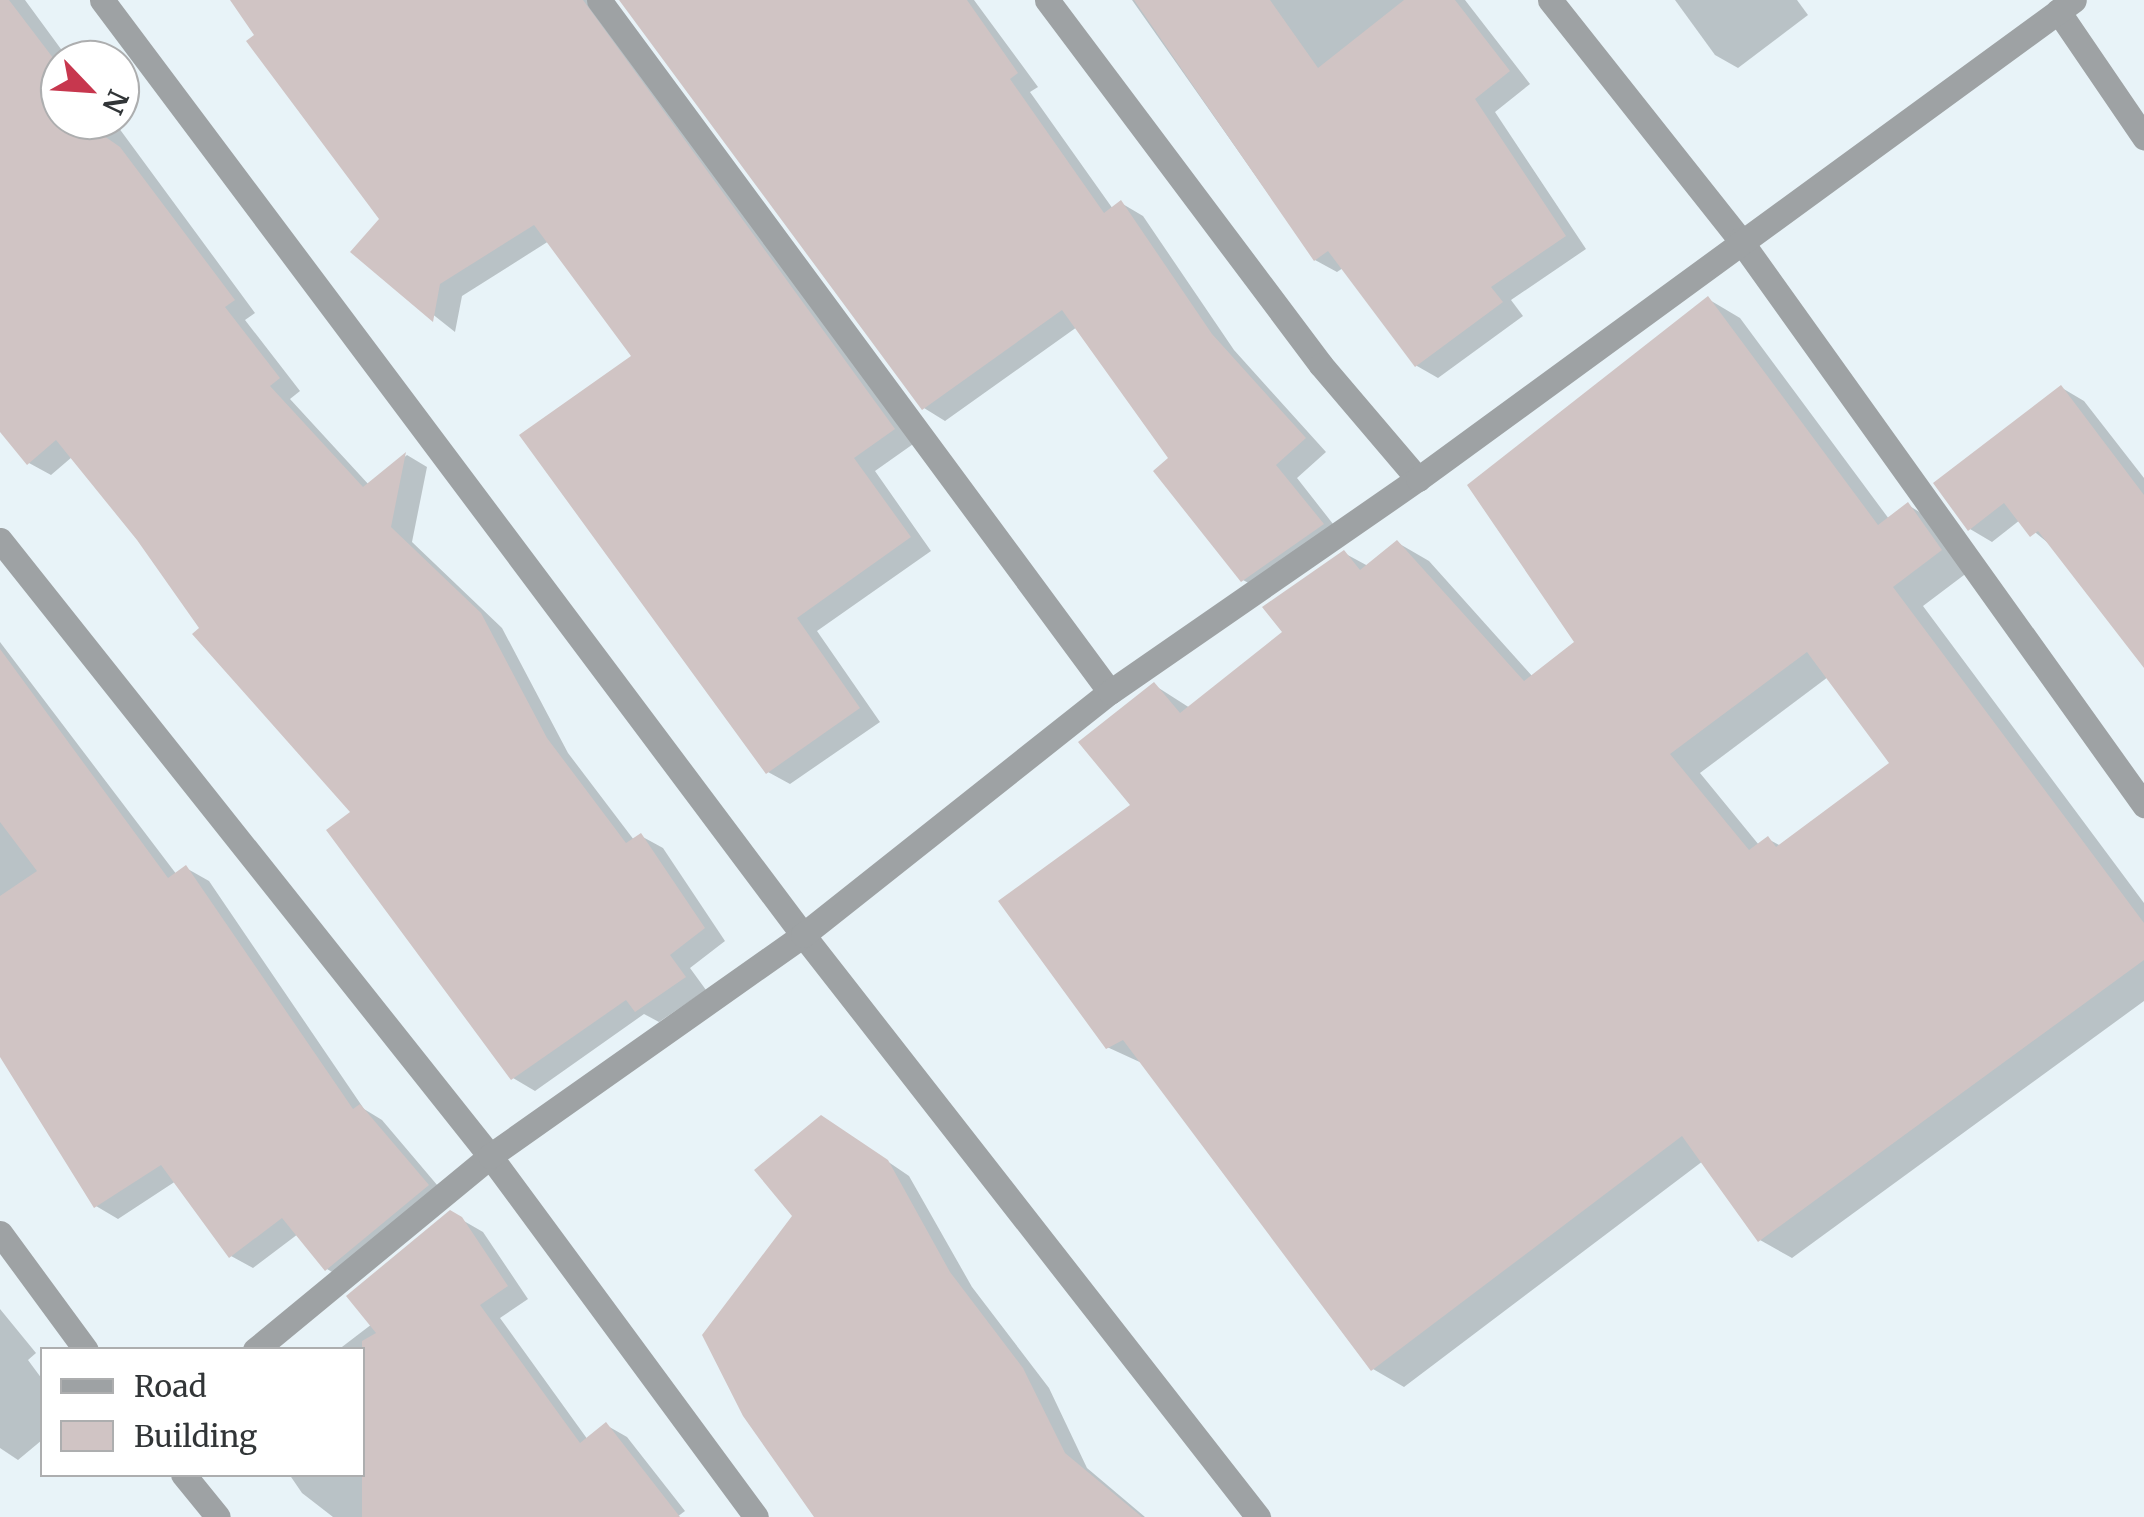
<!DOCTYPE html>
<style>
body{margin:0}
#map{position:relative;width:2144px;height:1517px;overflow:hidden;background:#e8f3f8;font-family:Merriweather,serif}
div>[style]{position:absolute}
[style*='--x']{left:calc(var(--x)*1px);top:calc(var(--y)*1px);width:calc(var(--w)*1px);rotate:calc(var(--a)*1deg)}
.shadow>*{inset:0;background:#0003}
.building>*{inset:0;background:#d0c4c4}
.minor>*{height:25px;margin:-12.5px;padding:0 12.5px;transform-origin:12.5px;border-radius:12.5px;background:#9ea2a4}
span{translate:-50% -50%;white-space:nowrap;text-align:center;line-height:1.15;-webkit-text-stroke:8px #fff;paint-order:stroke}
.legend{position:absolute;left:40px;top:1347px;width:325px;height:130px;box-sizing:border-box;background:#fff;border:2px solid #adaeaf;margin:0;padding:12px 18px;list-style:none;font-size:30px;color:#313537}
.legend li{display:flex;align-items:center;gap:20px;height:50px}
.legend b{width:50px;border:2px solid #adaeaf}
.north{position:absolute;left:40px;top:40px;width:100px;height:100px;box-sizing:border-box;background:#fff;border:2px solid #adaeaf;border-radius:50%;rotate:115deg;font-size:28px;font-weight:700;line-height:40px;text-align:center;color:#313537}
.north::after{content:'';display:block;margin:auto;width:35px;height:45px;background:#c7374e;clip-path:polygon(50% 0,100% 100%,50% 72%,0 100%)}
</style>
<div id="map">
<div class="shadow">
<i style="clip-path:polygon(0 0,25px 0,69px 60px,60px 60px,60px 120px,113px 120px,255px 313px,245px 320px,300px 391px,290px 399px,370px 486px,407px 455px,427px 467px,412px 542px,502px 628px,568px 753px,634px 840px,641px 836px,663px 848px,725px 941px,690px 968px,706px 990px,659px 1022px,644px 1014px,535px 1091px,513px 1078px,354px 812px,72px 457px,51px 475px,29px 463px,0 428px)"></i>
<i style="clip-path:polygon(233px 0,611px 0,916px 442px,875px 471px,931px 551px,817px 631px,880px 722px,790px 784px,768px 772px,634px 356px,549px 241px,462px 296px,455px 332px,354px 252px,382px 219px)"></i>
<i style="clip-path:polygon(622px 0,974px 0,1038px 87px,1030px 92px,1113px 209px,1121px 203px,1143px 216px,1234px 350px,1326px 452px,1297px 478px,1344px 538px,1265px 592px,1243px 580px,1171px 459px,1077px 327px,945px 421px,924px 408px)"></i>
<i style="clip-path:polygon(1132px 0,1465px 0,1530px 84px,1495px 112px,1586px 249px,1511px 300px,1523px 316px,1438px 378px,1417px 366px,1343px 268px,1337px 272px,1315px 260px)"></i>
<i style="clip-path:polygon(1675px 0,1797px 0,1808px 15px,1738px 68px,1715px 55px)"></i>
<i style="clip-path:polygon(evenodd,1708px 299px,1740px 318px,1889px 519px,1908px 505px,1939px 524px,1972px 569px,1923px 606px,2144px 903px,2144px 1001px,1792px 1258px,1760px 1240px,1703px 1161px,1404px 1387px,1373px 1369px,1144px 1064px,1107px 1047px,1133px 806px,1154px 685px,1190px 708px,1285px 632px,1344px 553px,1368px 566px,1398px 543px,1429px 561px,1533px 677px,1577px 642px,1708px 299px,1828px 677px,1892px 764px,1781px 846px,1768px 839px,1759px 845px,1700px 773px,1828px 677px)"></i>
<i style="clip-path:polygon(2062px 388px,2084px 401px,2144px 478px,2144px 667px,2053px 547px,2020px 520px,1992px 542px,1970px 529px)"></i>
<i style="clip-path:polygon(0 642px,177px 875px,186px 868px,209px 881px,364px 1109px,382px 1120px,449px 1199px,349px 1282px,327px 1269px,298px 1234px,253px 1268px,231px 1256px,176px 1181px,118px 1219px,96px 1206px,0 1052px)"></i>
<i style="clip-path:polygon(843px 1131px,909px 1176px,972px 1287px,1049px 1388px,1087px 1468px,1145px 1517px,819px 1517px,795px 1216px)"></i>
<i style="clip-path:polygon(450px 1213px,483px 1232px,528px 1299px,500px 1318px,588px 1440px,606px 1425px,627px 1437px,685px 1511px,677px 1517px,333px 1517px,302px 1493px,289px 1474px,362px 1474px,362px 1350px,338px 1350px,372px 1324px)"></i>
<i style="clip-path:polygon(0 1309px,36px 1353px,28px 1360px,42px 1379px,42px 1440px,18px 1460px,0 1448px)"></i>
</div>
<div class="building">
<i style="clip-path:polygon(0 0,9px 0,60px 67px,60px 120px,81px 120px,120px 147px,235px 300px,225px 307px,280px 378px,270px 386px,363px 487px,406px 452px,391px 527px,481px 613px,547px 738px,626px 843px,641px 833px,705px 928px,670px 955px,686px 977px,635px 1012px,626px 1000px,511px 1080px,326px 830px,350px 812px,192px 634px,199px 628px,137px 540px,56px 440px,27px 465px,0 432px)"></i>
<i style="clip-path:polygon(230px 0,583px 0,895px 429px,854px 458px,911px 537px,797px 618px,860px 708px,766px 774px,519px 435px,631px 356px,534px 225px,440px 284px,433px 322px,350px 252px,379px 219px,246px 41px,254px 35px)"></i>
<i style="clip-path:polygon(619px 0,967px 0,1018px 73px,1010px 79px,1104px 213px,1121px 200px,1212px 334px,1306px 438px,1276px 465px,1324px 524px,1241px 582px,1153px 471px,1168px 458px,1062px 310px,922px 410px)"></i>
<i style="clip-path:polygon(1134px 0,1270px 0,1318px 68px,1404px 0,1455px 0,1510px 71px,1475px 99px,1566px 236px,1491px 287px,1503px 302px,1415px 367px,1328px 251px,1314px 261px)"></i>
<i style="clip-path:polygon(evenodd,1708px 296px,1878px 525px,1908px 502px,1942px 550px,1893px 587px,2144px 923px,2144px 960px,1758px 1242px,1682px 1136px,1371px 1371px,1123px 1040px,1106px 1049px,998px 901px,1130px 805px,1078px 742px,1154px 682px,1180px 713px,1282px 632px,1262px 607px,1344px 550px,1360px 570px,1397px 540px,1524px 681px,1574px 642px,1467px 485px,1708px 296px,1807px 652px,1889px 763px,1776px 847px,1768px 836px,1749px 850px,1670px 754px,1807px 652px)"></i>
<i style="clip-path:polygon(2061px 385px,2144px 495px,2144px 668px,2038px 531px,2030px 537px,2004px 503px,1968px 531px,1933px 483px)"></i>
<i style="clip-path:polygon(0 649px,168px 878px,186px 865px,353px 1109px,360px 1104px,429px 1185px,325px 1271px,282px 1218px,229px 1258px,161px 1165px,94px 1208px,0 1057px,0 896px,37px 871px,0 822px)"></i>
<i style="clip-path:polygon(821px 1115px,888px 1160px,950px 1272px,1023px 1368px,1065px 1453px,1142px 1517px,814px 1517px,743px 1416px,702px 1335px,792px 1216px,754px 1170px)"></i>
<i style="clip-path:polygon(450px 1210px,462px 1217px,508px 1286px,480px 1305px,580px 1443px,606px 1422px,680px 1517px,362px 1517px,362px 1341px,376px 1333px,346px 1296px)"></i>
</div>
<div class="minor">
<i style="--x:102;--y:0;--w:1169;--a:53.14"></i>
<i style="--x:803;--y:935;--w:739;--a:51.98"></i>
<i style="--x:599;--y:0;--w:860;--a:53.56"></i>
<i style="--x:1047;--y:0;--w:456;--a:53.1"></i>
<i style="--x:1321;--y:365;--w:150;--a:49.6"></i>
<i style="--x:1550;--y:0;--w:306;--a:51.6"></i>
<i style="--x:1740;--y:240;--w:695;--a:54.43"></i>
<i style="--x:2058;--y:11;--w:153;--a:55.7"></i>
<i style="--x:0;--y:540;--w:787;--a:51.5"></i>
<i style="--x:490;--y:1156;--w:448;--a:53.6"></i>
<i style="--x:0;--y:1233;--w:145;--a:53.7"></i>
<i style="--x:255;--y:1350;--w:305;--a:-39.5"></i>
<i style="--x:490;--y:1156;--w:383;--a:-35.2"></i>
<i style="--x:803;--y:935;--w:392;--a:-38.4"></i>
<i style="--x:1110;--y:692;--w:374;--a:-34.7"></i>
<i style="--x:1418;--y:479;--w:812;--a:-36.14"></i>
<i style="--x:183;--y:1474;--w:55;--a:50.9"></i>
</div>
<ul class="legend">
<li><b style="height:12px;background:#9ea2a4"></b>Road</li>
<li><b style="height:28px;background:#d0c4c4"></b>Building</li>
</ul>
<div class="north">N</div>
</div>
